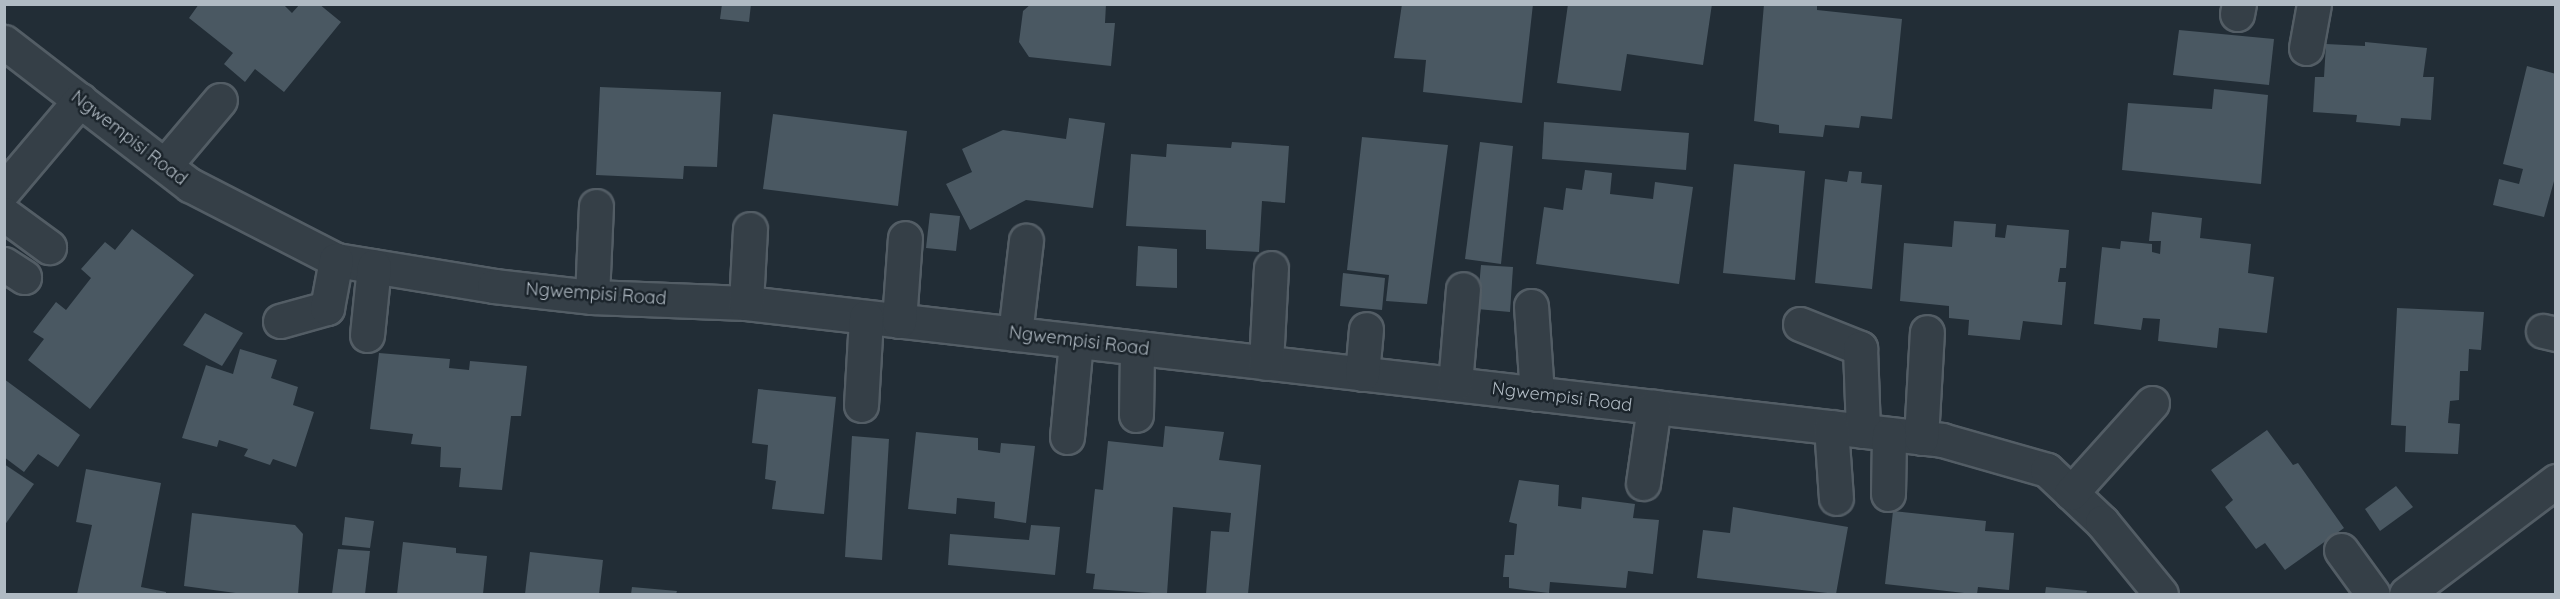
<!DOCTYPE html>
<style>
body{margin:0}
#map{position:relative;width:2560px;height:599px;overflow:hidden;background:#222d36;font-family:Quicksand,sans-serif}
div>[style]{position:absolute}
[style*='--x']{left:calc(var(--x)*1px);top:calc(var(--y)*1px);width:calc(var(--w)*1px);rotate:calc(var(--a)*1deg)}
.building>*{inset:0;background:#4a5862}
.roads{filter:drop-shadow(2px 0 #535d65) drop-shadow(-2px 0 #535d65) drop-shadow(0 2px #535d65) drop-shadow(0 -2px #535d65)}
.minor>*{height:33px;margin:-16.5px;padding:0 16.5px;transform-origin:16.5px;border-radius:16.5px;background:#353f47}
span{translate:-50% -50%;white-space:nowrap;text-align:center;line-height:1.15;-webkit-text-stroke:5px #1b242b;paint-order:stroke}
.street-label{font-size:18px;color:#b0bac3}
.frame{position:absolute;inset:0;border:6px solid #b0bac3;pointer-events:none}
</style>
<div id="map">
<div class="building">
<i style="clip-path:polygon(199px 4px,283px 4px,292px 13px,300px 4px,319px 4px,341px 22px,284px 92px,255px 69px,245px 82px,224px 64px,233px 53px,189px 18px)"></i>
<i style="clip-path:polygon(722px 4px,751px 4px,749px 22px,720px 19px)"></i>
<i style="clip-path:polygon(1031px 4px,1106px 4px,1105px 23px,1115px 23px,1111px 66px,1029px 57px,1019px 42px,1023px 11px)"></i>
<i style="clip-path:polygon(1402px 4px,1533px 4px,1522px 103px,1423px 92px,1426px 60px,1394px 58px)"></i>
<i style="clip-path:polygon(1568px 4px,1712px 4px,1703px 65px,1627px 54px,1621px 91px,1557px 83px)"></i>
<i style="clip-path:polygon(1764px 4px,1817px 4px,1817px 10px,1902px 19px,1892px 119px,1861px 116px,1859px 128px,1825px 125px,1823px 137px,1779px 133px,1779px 125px,1754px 121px)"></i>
<i style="clip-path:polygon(2179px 30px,2274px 39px,2269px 85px,2173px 75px)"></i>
<i style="clip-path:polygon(2365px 42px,2427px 48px,2423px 77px,2434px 77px,2431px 120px,2401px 118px,2400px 126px,2356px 122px,2357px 115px,2313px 112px,2315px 77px,2324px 77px,2326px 44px,2365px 46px)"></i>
<i style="clip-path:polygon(2527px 66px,2556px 74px,2556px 174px,2544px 217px,2493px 205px,2499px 179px,2519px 184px,2523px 169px,2503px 164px)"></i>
<i style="clip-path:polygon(600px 87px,721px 92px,717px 167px,684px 166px,683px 179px,596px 175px)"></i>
<i style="clip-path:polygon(2214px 89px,2268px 95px,2261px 184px,2122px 170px,2128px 103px,2212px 109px)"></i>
<i style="clip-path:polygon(773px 114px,907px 131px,898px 206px,763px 189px)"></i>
<i style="clip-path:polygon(1069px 118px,1105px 123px,1093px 208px,1026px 200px,970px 230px,946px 184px,972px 172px,962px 149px,1003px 130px,1066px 139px)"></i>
<i style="clip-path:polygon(1544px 122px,1689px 133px,1686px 170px,1542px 159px)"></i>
<i style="clip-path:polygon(1362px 137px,1448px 145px,1427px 304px,1386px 301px,1389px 275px,1347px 270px)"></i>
<i style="clip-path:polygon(1232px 142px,1289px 146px,1285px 203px,1262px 201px,1259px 252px,1206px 249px,1206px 230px,1126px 226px,1131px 154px,1166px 157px,1167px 144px,1231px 148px)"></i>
<i style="clip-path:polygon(1480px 142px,1513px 146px,1501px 264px,1465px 259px)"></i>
<i style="clip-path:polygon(1734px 164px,1805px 171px,1795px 280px,1723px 273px)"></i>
<i style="clip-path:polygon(1585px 170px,1612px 173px,1610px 194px,1653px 199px,1655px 182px,1693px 187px,1679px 284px,1536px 264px,1544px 207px,1563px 210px,1566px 188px,1582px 190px)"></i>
<i style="clip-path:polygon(1849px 171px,1862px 172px,1861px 183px,1882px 185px,1872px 289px,1815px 283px,1825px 179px,1847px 182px)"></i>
<i style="clip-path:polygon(2152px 212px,2202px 218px,2200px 238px,2251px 244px,2248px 273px,2274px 277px,2267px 333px,2219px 328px,2217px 348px,2158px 341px,2160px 319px,2143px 318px,2141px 330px,2094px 324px,2102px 247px,2120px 249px,2121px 241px,2152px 244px,2152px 252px,2160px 254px,2161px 241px,2149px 241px)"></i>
<i style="clip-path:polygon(930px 213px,960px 216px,956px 251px,926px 248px)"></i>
<i style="clip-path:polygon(1954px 221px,1996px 224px,1995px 237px,2005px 238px,2007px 225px,2069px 230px,2066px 268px,2060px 268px,2058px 282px,2066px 282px,2062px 325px,2023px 321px,2020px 340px,1968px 335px,1969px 320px,1949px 318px,1949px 306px,1900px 301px,1904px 243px,1952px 247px)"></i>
<i style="clip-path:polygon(132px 229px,194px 275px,90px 409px,28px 360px,44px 339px,33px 332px,56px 302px,66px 310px,91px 278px,81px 269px,105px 242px,115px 250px)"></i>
<i style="clip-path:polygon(1138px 246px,1177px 249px,1177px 288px,1136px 286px)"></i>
<i style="clip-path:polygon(1481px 265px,1513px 267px,1510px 312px,1477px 309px)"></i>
<i style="clip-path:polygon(1343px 273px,1385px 278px,1382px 310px,1340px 306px)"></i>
<i style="clip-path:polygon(2397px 308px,2484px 312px,2481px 350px,2469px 349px,2468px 371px,2460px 371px,2459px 400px,2450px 401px,2448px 423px,2460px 424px,2458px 454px,2405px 452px,2406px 426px,2391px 425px)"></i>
<i style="clip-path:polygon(205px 313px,243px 333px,222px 366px,183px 345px)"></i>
<i style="clip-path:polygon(240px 349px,277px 360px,271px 378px,298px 387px,293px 405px,314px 412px,296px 467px,273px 459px,270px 465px,244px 456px,248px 449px,219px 440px,217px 447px,182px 438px,206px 365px,233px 374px)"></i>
<i style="clip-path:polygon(379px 353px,450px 359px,449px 368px,469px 370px,470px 361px,527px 366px,521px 416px,511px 416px,502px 490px,459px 487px,461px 468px,440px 467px,441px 447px,411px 444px,413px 434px,370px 429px)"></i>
<i style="clip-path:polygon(4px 379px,80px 435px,58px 467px,38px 454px,24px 472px,4px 457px)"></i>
<i style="clip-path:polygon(758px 389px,836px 397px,824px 514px,772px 509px,776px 481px,765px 479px,768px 445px,752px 443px)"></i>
<i style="clip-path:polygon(1165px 426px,1224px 432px,1219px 460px,1261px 465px,1248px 594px,1206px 594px,1211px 531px,1229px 532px,1231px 513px,1173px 507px,1167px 594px,1093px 589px,1095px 574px,1086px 573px,1095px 489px,1103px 490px,1108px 441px,1163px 447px)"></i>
<i style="clip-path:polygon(2267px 430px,2293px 465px,2298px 463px,2344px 528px,2285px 570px,2265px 543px,2256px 549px,2225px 507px,2233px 500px,2211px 470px)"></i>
<i style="clip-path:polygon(916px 432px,978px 438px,978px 450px,1000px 453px,1001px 443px,1035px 446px,1026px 523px,994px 518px,995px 502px,957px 498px,956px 514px,908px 509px)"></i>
<i style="clip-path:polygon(852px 436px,889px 439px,882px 560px,845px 557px)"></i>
<i style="clip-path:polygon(4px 464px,34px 484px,4px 526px)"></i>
<i style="clip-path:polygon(86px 469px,161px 483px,141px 587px,166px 592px,166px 594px,77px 594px,92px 525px,76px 522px)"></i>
<i style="clip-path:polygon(1519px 480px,1559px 485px,1558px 506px,1581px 509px,1582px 497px,1635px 504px,1633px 518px,1659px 520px,1653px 574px,1628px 571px,1626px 588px,1550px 582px,1549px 593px,1509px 588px,1509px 577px,1503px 577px,1505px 555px,1514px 555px,1517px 524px,1509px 522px)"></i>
<i style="clip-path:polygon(2396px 486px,2413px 507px,2380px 531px,2365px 509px)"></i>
<i style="clip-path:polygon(1733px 507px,1848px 527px,1836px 594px,1697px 578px,1703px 530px,1730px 533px)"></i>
<i style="clip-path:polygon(1893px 511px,1986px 521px,1985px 531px,2014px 533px,2009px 590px,1978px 587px,1977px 594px,1973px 594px,1885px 584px)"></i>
<i style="clip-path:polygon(192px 513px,295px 525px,303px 534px,298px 594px,243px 594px,184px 586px)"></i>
<i style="clip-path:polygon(345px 517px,374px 521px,370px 548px,342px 545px)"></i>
<i style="clip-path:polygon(1031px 525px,1060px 527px,1055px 575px,948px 565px,950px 534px,1029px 540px)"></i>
<i style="clip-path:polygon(403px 542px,456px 548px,456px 553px,487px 556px,483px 594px,397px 594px)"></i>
<i style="clip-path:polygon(338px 549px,370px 551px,365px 594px,332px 594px)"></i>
<i style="clip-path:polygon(530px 552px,603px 560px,599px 594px,525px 594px)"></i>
<i style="clip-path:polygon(632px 587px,677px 591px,676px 594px,631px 594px)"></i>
<i style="clip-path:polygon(2046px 587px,2087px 591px,2086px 594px,2045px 594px)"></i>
</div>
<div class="roads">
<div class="minor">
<i style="--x:2237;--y:14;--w:10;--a:-79"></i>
<i style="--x:4;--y:42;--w:235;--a:37.6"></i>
<i style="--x:190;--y:185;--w:164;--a:27.2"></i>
<i style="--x:336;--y:260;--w:160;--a:9.3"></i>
<i style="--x:494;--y:286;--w:99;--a:6.4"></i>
<i style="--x:592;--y:297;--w:154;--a:2.2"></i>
<i style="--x:746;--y:303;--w:1204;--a:6.53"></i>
<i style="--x:1942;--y:440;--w:109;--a:15.9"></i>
<i style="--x:2047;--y:470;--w:76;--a:43.4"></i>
<i style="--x:2102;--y:522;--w:93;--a:50.7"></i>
<i style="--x:2306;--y:48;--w:45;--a:-79.7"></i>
<i style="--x:165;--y:165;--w:85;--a:-49.8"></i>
<i style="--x:4;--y:190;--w:118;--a:-49.8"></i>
<i style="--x:4;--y:214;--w:56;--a:36.3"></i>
<i style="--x:4;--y:264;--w:24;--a:33"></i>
<i style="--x:592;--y:297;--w:91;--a:-87.5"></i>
<i style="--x:746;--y:303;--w:74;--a:-86.9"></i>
<i style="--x:1531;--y:306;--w:88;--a:86.1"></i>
<i style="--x:280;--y:321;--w:49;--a:-15.5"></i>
<i style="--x:327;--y:308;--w:49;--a:-79.4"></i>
<i style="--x:899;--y:321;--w:83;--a:-85.9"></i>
<i style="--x:1800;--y:324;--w:65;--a:21.8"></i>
<i style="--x:1860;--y:348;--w:83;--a:87.9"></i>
<i style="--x:2543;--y:331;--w:13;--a:13"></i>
<i style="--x:1015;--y:334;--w:94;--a:-83.3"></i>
<i style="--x:367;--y:335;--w:69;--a:-84.2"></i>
<i style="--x:1266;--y:363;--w:95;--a:-87"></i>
<i style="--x:1362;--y:374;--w:45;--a:-84.9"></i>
<i style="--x:1455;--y:384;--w:95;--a:-85.2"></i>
<i style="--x:861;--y:405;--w:88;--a:-86.7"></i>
<i style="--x:1136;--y:415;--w:67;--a:-89.1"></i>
<i style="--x:1831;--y:427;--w:71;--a:86"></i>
<i style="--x:1067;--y:437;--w:96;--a:-84.6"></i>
<i style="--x:1921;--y:438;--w:106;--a:-86.8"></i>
<i style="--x:1643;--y:483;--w:77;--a:-81.8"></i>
<i style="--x:2071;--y:493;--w:121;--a:-48"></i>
<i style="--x:1888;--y:494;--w:60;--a:-89"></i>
<i style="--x:2341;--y:550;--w:54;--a:54"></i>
<i style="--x:2406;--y:594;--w:188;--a:-37"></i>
</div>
</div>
<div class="street-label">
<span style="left:129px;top:138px;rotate:38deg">Ngwempisi Road</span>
<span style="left:596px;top:294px;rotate:4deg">Ngwempisi Road</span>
<span style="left:1079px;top:341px;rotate:7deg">Ngwempisi Road</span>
<span style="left:1562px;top:397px;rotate:7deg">Ngwempisi Road</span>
</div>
<div class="frame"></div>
</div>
